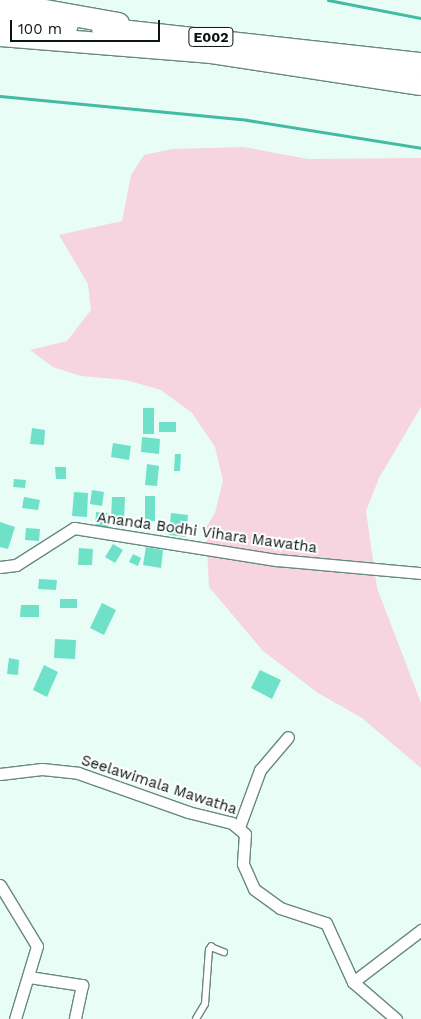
<!DOCTYPE html>
<style>
body{margin:0}
#map{position:relative;width:421px;height:1019px;overflow:hidden;background:#e9fdf7;font-family:"Work Sans",sans-serif}
div>[style]{position:absolute}
[style*='--x']{left:calc(var(--x)*1px);top:calc(var(--y)*1px);width:calc(var(--w)*1px);rotate:calc(var(--a)*1deg)}
.green>*{inset:0;background:#f6d4e0}
.stream>*{height:3px;margin:-1.5px;padding:0 1.5px;transform-origin:1.5px;border-radius:1.5px;background:#43baa2}
.building>*{inset:0;background:#6ee1c8}
.roads{filter:drop-shadow(1px 0 #688880) drop-shadow(-1px 0 #688880) drop-shadow(0 1px #688880) drop-shadow(0 -1px #688880)}
.service>*{height:5.5px;margin:-2.75px;padding:0 2.75px;transform-origin:2.75px;border-radius:2.75px;background:#fff}
.minor>*{height:11px;margin:-5.5px;padding:0 5.5px;transform-origin:5.5px;border-radius:5.5px;background:#fff}
.motorway>*{height:21px;margin:-10.5px;padding:0 10.5px;transform-origin:10.5px;border-radius:10.5px;background:#fff}
span{translate:-50% -50%;white-space:nowrap;text-align:center;line-height:1.15;-webkit-text-stroke:4px #fff;paint-order:stroke}
.shield-label span{padding:1px 4px;background:#fff;border:1px solid;border-radius:4px;-webkit-text-stroke-width:0}
.shield-label{font-size:14px;color:#091612;font-weight:700}
.street-label{font-size:15px;color:#091612}
.scale{position:absolute;left:10px;top:20px;width:150px;height:22px;box-sizing:border-box;border:2px solid #091612;border-top:0;padding-left:6px;font-size:15px;line-height:18px;white-space:nowrap;color:#091612;-webkit-text-stroke:4px #fff;paint-order:stroke}
</style>
<div id="map">
<div class="green">
<i style="clip-path:polygon(244px 147px,308px 159px,421px 158px,421px 407px,379px 478px,366px 511px,377px 588px,421px 703px,421px 768px,362px 718px,318px 693px,263px 651px,209px 587px,206px 527px,215px 513px,223px 481px,215px 447px,192px 413px,161px 390px,126px 380px,81px 376px,53px 367px,30px 350px,67px 341px,91px 310px,88px 284px,59px 235px,122px 221px,131px 175px,144px 155px,172px 149px)"></i>
</div>
<div class="stream">
<i style="--x:328;--y:0;--w:95;--a:11"></i>
<i style="--x:0;--y:96;--w:248;--a:5.5"></i>
<i style="--x:247;--y:120;--w:176;--a:9.1"></i>
</div>
<div class="building">
<i style="clip-path:polygon(143px 408px,154px 408px,154px 434px,143px 434px)"></i>
<i style="clip-path:polygon(159px 422px,176px 422px,176px 432px,159px 432px)"></i>
<i style="clip-path:polygon(32px 428px,45px 430px,44px 445px,30px 444px)"></i>
<i style="clip-path:polygon(142px 437px,160px 439px,159px 454px,141px 452px)"></i>
<i style="clip-path:polygon(113px 443px,131px 446px,129px 460px,111px 457px)"></i>
<i style="clip-path:polygon(175px 454px,181px 454px,180px 471px,174px 471px)"></i>
<i style="clip-path:polygon(147px 464px,159px 466px,157px 486px,145px 485px)"></i>
<i style="clip-path:polygon(55px 467px,66px 467px,66px 479px,56px 479px)"></i>
<i style="clip-path:polygon(14px 479px,26px 480px,25px 488px,13px 487px)"></i>
<i style="clip-path:polygon(92px 490px,104px 492px,102px 506px,90px 504px)"></i>
<i style="clip-path:polygon(74px 492px,88px 493px,87px 517px,72px 516px)"></i>
<i style="clip-path:polygon(145px 496px,155px 496px,155px 521px,145px 521px)"></i>
<i style="clip-path:polygon(24px 497px,40px 500px,38px 510px,22px 508px)"></i>
<i style="clip-path:polygon(112px 497px,125px 497px,124px 521px,111px 520px)"></i>
<i style="clip-path:polygon(96px 512px,109px 513px,109px 529px,95px 528px)"></i>
<i style="clip-path:polygon(171px 513px,188px 515px,186px 537px,169px 535px)"></i>
<i style="clip-path:polygon(0 522px,15px 527px,8px 549px,0 547px)"></i>
<i style="clip-path:polygon(26px 528px,40px 529px,39px 541px,25px 540px)"></i>
<i style="clip-path:polygon(113px 544px,123px 550px,115px 563px,105px 557px)"></i>
<i style="clip-path:polygon(146px 547px,163px 550px,161px 568px,143px 565px)"></i>
<i style="clip-path:polygon(79px 548px,93px 549px,92px 565px,78px 565px)"></i>
<i style="clip-path:polygon(133px 554px,141px 558px,138px 566px,129px 562px)"></i>
<i style="clip-path:polygon(39px 579px,57px 580px,56px 590px,38px 589px)"></i>
<i style="clip-path:polygon(60px 599px,77px 599px,77px 608px,60px 608px)"></i>
<i style="clip-path:polygon(102px 603px,116px 610px,104px 635px,90px 628px)"></i>
<i style="clip-path:polygon(21px 605px,39px 605px,39px 617px,20px 617px)"></i>
<i style="clip-path:polygon(55px 639px,76px 640px,75px 659px,54px 658px)"></i>
<i style="clip-path:polygon(9px 658px,19px 660px,18px 675px,7px 674px)"></i>
<i style="clip-path:polygon(44px 665px,58px 672px,47px 697px,33px 690px)"></i>
<i style="clip-path:polygon(260px 670px,281px 680px,272px 699px,251px 688px)"></i>
</div>
<div class="roads">
<div class="service">
<i style="--x:196;--y:1019;--w:17;--a:-59"></i>
<i style="--x:205;--y:1004;--w:54;--a:-85.8"></i>
<i style="--x:209;--y:950;--w:4;--a:-56"></i>
<i style="--x:211;--y:947;--w:14;--a:21"></i>
</div>
<div class="minor">
<i style="--x:0;--y:567;--w:16;--a:-7"></i>
<i style="--x:16;--y:565;--w:69;--a:-32.5"></i>
<i style="--x:74;--y:528;--w:206;--a:9"></i>
<i style="--x:277;--y:560;--w:145;--a:5.2"></i>
<i style="--x:0;--y:774;--w:42;--a:-6.8"></i>
<i style="--x:42;--y:769;--w:36;--a:6"></i>
<i style="--x:78;--y:773;--w:117;--a:19.5"></i>
<i style="--x:188;--y:812;--w:45;--a:14"></i>
<i style="--x:232;--y:823;--w:17;--a:40"></i>
<i style="--x:245;--y:834;--w:30;--a:94"></i>
<i style="--x:243;--y:864;--w:27;--a:66"></i>
<i style="--x:254;--y:889;--w:32;--a:36"></i>
<i style="--x:280;--y:908;--w:48;--a:18.1"></i>
<i style="--x:326;--y:923;--w:65;--a:65.4"></i>
<i style="--x:353;--y:982;--w:57;--a:40.7"></i>
<i style="--x:239;--y:827;--w:61;--a:-69.8"></i>
<i style="--x:260;--y:770;--w:43;--a:-49.7"></i>
<i style="--x:0;--y:885;--w:71;--a:58.8"></i>
<i style="--x:37;--y:946;--w:76;--a:106.8"></i>
<i style="--x:29;--y:977;--w:54;--a:8.6"></i>
<i style="--x:82;--y:985;--w:35;--a:102"></i>
<i style="--x:353;--y:982;--w:86;--a:-37.4"></i>
</div>
<div class="motorway">
<i style="--x:0;--y:2;--w:120;--a:10.1"></i>
<i style="--x:0;--y:19;--w:67;--a:5.1"></i>
<i style="--x:102;--y:28;--w:321;--a:6.3"></i>
<i style="--x:0;--y:35;--w:212;--a:4.6"></i>
<i style="--x:211;--y:52;--w:212;--a:8.7"></i>
</div>
</div>
<div class="shield-label">
<span style="left:211px;top:37px">E002</span>
</div>
<div class="street-label">
<span style="left:207px;top:533px;rotate:8deg">Ananda Bodhi Vihara Mawatha</span>
<span style="left:159px;top:785px;rotate:18deg">Seelawimala Mawatha</span>
</div>
<div class="scale">100 m</div>
</div>
